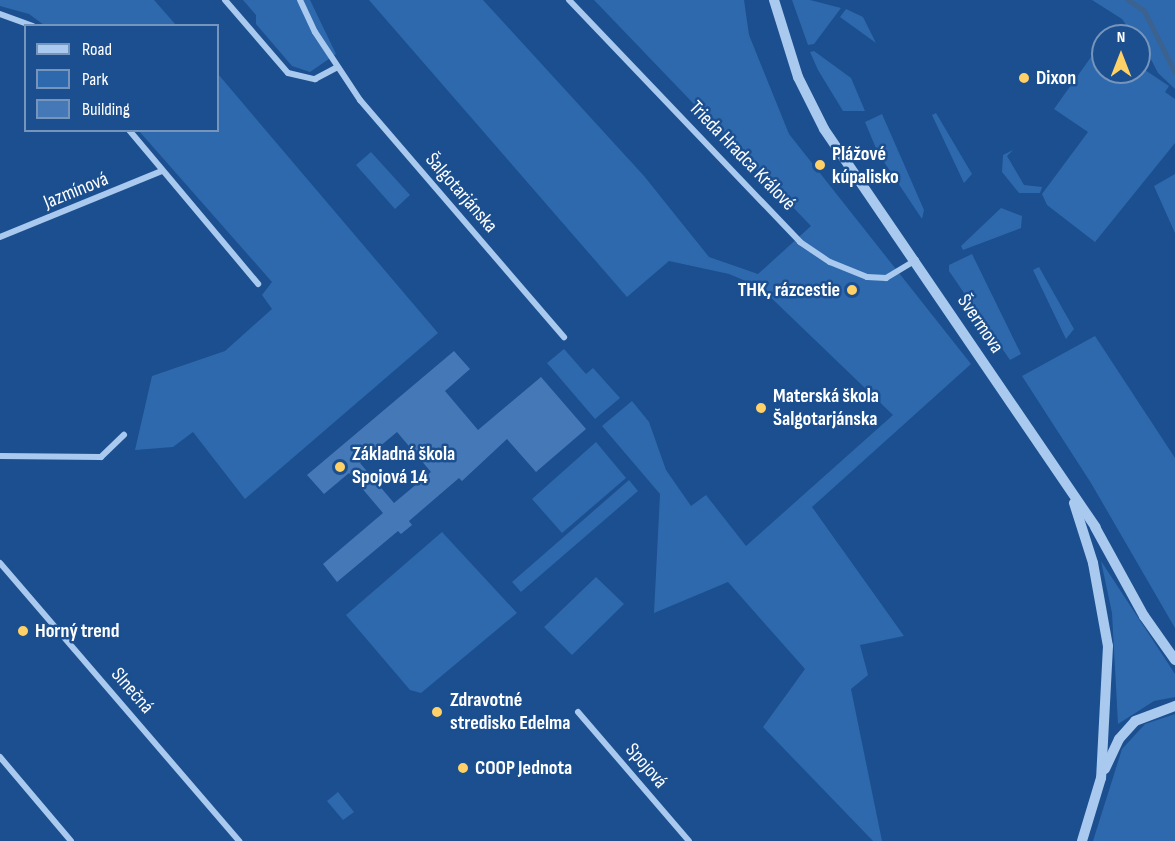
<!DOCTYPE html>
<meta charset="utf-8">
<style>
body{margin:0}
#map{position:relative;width:1175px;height:841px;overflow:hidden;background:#1b4f8f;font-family:"Sofia Sans Condensed",sans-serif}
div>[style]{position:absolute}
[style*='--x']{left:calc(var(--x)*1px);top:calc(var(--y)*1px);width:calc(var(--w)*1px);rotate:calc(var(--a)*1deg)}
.green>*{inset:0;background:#2e69ad}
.stream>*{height:4.5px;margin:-2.25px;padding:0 2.25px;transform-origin:2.25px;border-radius:2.25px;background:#3c6290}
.building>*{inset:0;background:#4478b7}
.minor>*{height:6px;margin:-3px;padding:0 3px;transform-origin:3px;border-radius:3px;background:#a9c9ee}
.tertiary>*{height:10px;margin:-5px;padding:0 5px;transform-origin:5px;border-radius:5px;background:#a9c9ee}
.dots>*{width:16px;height:16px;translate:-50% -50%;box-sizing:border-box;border:3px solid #1b4f8f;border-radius:50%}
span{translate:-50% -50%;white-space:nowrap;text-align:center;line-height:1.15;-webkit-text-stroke:5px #1b4f8f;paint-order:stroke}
.poi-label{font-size:20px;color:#fff;font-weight:700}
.left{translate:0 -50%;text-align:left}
.right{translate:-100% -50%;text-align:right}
.street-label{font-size:20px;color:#fff}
.legend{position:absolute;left:24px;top:24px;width:195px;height:108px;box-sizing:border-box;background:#1b4f8f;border:2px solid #7695bc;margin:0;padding:8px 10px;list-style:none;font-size:18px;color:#fff}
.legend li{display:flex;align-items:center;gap:12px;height:30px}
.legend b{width:30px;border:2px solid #7695bc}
.north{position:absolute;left:1091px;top:24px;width:60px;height:60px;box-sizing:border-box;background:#1b4f8f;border:2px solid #7695bc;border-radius:50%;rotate:0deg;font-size:16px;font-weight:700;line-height:24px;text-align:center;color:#fff}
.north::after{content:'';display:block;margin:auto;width:21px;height:27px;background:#ffd166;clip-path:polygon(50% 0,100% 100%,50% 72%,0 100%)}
</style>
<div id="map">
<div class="green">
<i style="clip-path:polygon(0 0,154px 0,176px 25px,44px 25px,29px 14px,0 6px)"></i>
<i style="clip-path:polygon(243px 0,310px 0,336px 54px,310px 72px,292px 66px,256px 24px,256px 15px)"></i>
<i style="clip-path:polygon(369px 0,483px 0,644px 176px,709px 257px,758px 274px,811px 226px,594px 0,744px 0,749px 35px,789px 134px,971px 364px,812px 507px,904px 636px,860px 645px,868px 675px,851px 689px,882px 841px,873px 841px,763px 727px,805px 669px,728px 582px,654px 613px,660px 494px,602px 426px,632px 401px,649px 422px,666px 470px,691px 506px,706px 495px,746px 546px,893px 415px,760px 287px,729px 274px,669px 261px,627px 297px)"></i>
<i style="clip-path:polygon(792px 0,810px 0,841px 8px,814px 44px,808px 45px)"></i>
<i style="clip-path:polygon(1092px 0,1175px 0,1175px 89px,1158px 73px,1139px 36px,1134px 36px,1122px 19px)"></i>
<i style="clip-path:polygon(846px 9px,863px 17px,876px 43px,840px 17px)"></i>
<i style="clip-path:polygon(1101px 43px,1103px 72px,1139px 72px,1139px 66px,1169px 86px,1165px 92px,1175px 99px,1175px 143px,1095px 242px,1047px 205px,1042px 194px,1088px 132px,1054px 109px)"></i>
<i style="clip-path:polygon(814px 51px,851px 78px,865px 111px,843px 111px,818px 70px,810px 52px)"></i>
<i style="clip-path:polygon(218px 74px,438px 333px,245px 499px,193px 432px,173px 447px,135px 450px,152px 376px,225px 351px,272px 309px,262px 295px,272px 282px,139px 131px,218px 130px)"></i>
<i style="clip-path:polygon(936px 113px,972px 174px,964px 183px,932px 115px)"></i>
<i style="clip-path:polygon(882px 114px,924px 210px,922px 219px,878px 153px,865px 122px)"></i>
<i style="clip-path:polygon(1013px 150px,1007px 156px,1024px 185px,1042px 187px,1040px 193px,1019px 193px,1002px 172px,1003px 155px)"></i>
<i style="clip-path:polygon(371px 152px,410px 195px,395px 209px,356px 165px)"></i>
<i style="clip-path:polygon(1175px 174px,1175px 233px,1154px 186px)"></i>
<i style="clip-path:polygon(1001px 208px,1022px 216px,1021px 228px,963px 250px,961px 246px)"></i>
<i style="clip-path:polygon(972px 254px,1021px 354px,1010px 360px,949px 271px,949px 265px)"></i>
<i style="clip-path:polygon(1039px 267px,1074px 329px,1066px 339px,1033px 270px)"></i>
<i style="clip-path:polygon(1095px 336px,1175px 458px,1175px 628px,1091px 483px,1022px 376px)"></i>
<i style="clip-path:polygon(564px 349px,586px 374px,593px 368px,620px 398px,595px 419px,547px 363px)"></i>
<i style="clip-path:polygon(596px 442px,626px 478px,562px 533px,532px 499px)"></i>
<i style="clip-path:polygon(629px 480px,638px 491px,521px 592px,512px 582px)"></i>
<i style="clip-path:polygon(442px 532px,517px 613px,421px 693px,410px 690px,346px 615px)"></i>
<i style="clip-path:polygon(1101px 561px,1175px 674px,1175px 697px,1154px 701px,1118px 724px,1112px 613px)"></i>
<i style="clip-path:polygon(596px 577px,624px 604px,572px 655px,544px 627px)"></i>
<i style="clip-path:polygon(1175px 714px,1175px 841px,1093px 841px,1122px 749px,1145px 724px)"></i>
<i style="clip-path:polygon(338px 792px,354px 812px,343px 820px,327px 801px)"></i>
</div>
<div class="stream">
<i style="--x:1128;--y:0;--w:19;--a:32"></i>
<i style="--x:1144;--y:10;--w:69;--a:63.4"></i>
</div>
<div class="building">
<i style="clip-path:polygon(evenodd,454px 351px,470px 369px,445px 391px,478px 430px,541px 377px,586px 429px,536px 472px,507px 439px,462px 481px,459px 478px,409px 521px,412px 525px,401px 534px,398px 531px,337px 582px,323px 564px,383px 513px,349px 473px,324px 494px,307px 475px,454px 351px,397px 432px,431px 472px,394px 503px,360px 463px,397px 432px)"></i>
</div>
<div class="minor">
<i style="--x:225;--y:0;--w:96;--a:49.2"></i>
<i style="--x:288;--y:73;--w:28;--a:13"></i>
<i style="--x:315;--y:79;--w:24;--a:-28"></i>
<i style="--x:300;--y:0;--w:35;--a:65"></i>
<i style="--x:315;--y:32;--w:82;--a:56.5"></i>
<i style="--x:360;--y:100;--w:313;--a:49.3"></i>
<i style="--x:569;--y:0;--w:335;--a:46.3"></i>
<i style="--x:800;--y:242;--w:36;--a:34"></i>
<i style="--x:830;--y:262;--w:40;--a:22"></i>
<i style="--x:867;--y:277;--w:19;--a:3"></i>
<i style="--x:886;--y:278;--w:35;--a:-31"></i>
<i style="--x:0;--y:14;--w:35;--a:20"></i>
<i style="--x:129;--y:130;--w:201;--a:50"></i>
<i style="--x:0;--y:237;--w:175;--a:-22.2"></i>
<i style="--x:0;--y:456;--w:101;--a:0.6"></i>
<i style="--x:101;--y:457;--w:32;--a:-44"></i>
<i style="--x:0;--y:563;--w:367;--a:49.3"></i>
<i style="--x:578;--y:712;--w:170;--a:49.3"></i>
<i style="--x:0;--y:757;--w:110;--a:49.8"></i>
</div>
<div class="tertiary">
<i style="--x:774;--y:0;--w:81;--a:72.7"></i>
<i style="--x:798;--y:77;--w:58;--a:63.4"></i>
<i style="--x:824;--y:129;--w:482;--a:55.7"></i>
<i style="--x:1095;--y:527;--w:102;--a:61.2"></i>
<i style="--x:1144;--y:616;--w:54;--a:54.8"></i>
<i style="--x:1074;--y:503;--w:63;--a:72.4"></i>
<i style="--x:1093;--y:563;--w:84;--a:79.8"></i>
<i style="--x:1108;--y:646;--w:132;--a:93"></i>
<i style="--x:1101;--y:778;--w:66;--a:106.8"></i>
<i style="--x:1105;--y:769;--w:33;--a:-65"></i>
<i style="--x:1119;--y:739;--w:24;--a:-48"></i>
<i style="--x:1135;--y:721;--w:43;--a:-20.6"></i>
</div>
<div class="dots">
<i style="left:1024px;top:78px;background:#ffd166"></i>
<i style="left:820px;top:165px;background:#ffd166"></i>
<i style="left:852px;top:290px;background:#ffd166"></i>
<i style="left:761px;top:408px;background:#ffd166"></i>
<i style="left:340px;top:467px;background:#ffd166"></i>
<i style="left:23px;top:631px;background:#ffd166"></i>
<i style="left:437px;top:712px;background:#ffd166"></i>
<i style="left:463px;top:768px;background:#ffd166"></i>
</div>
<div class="poi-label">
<span class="left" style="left:1036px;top:78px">Dixon</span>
<span class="left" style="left:832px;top:166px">Plážové<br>kúpalisko</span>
<span class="right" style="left:840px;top:290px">THK, rázcestie</span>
<span class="left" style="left:773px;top:408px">Materská škola<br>Šalgotarjánska</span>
<span class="left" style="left:352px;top:466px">Základná škola<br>Spojová 14</span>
<span class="left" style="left:35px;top:631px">Horný trend</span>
<span class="left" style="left:450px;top:712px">Zdravotné<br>stredisko Edelma</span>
<span class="left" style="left:475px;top:768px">COOP Jednota</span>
</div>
<div class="street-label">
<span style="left:742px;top:156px;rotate:46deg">Trieda Hradca Králové</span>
<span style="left:76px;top:191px;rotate:-22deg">Jazmínová</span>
<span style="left:461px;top:193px;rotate:49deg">Šalgotarjánska</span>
<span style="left:980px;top:324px;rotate:56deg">Švermova</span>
<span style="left:132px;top:691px;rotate:49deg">Slnečná</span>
<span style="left:646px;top:766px;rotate:49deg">Spojová</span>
</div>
<ul class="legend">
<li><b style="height:8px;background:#a9c9ee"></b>Road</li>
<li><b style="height:16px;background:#2e69ad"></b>Park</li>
<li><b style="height:16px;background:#4478b7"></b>Building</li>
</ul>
<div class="north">N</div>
</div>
